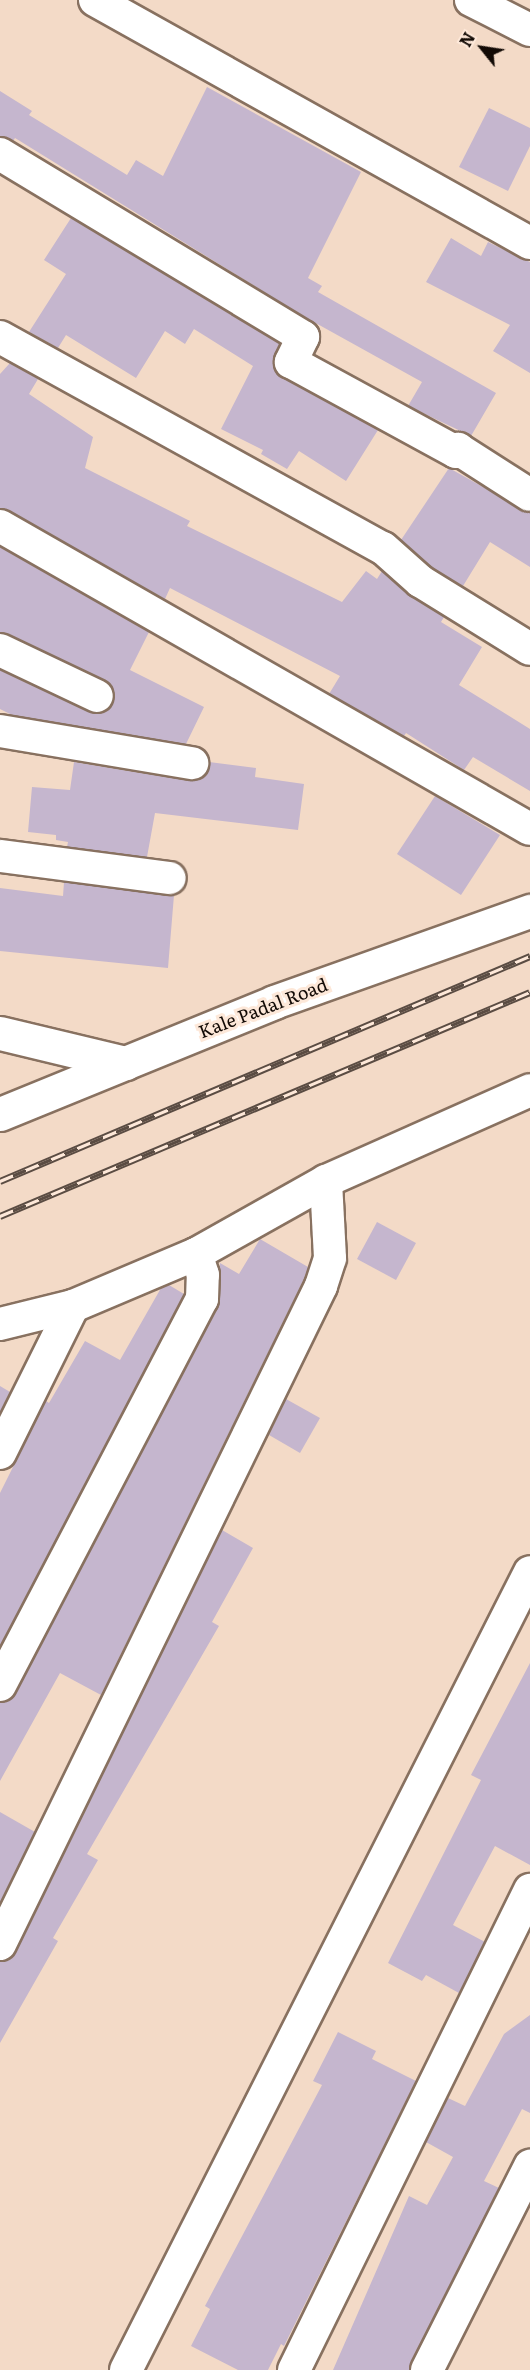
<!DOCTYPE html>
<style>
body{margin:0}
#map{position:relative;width:530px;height:2370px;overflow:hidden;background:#f3dac7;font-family:Literata,serif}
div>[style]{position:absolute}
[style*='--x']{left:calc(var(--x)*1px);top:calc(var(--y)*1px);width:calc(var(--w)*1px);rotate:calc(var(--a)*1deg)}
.building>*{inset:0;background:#c5b6ce}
.roads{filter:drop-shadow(2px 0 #887160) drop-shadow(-2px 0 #887160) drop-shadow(0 2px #887160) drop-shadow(0 -2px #887160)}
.minor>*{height:32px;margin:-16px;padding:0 16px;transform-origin:16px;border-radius:16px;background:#fff}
.tertiary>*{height:33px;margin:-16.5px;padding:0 16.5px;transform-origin:16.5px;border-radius:16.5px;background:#fff}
.rail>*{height:7px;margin-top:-3.5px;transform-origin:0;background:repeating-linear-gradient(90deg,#fde8d9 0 14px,#5a4c43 0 28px);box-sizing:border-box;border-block:2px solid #5a4c43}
span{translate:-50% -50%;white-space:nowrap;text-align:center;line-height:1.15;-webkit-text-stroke:6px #fde8d9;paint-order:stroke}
.street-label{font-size:18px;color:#120a05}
.north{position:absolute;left:452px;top:18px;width:60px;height:60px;-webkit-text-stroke:4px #fde8d9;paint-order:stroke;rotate:300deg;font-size:16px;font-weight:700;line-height:24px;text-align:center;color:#120a05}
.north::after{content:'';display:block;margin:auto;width:21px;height:27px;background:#120a05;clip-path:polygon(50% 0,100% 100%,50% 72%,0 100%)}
</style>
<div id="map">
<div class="building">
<i style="clip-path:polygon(207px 87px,361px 172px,308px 278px,322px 286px,318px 292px,496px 393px,471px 436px,408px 406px,422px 382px,303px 316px,15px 138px,13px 141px,0 136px,0 91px,32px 111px,29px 115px,127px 175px,136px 160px,163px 176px)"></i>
<i style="clip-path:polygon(489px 108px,530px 128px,530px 146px,508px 191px,459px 167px)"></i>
<i style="clip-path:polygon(71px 218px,280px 344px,273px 364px,282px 377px,378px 430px,346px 481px,299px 451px,287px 469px,261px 454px,263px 450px,221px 429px,253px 366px,194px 329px,185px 344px,165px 331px,136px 378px,66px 335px,58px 348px,29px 332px,66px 274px,44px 260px)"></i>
<i style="clip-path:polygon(451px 238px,481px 256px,488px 242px,530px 262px,530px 373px,493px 351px,510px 325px,426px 282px)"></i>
<i style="clip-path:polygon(10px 363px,38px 379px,29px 394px,93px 437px,85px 468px,190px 521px,187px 526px,342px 602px,366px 571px,377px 579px,382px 571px,410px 596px,444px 617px,441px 622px,482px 647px,459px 685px,530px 729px,530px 791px,473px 757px,464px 770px,406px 733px,404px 736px,329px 694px,340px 676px,170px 588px,165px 599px,0 508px,0 374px)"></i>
<i style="clip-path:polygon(449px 468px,530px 513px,530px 567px,490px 542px,463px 586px,431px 567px,401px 540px)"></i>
<i style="clip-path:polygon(0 547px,149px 632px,130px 670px,204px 707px,186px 744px,12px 715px,0 709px,0 670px,90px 712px,108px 710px,115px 695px,105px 680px,0 632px)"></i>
<i style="clip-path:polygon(74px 762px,190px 781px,205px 775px,209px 762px,256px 768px,255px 777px,304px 784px,298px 830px,155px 813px,147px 857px,67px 847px,68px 842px,56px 840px,56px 835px,28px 832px,32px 787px,70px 790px)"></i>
<i style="clip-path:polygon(435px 796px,500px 835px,461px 895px,397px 854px)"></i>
<i style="clip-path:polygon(64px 882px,174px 895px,168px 968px,0 951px,0 888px,63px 896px)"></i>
<i style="clip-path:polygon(377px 1222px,416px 1243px,396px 1280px,357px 1259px)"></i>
<i style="clip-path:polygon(260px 1239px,308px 1267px,304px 1279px,101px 1695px,60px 1673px,0 1781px,0 1703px,16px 1693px,218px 1307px,220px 1263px,239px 1274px)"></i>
<i style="clip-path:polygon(169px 1285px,184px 1294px,0 1646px,0 1493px,46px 1401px,49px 1403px,85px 1341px,120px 1360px,161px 1288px)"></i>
<i style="clip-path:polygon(0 1386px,10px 1392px,0 1413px)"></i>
<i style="clip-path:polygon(286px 1399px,320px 1418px,300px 1453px,269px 1435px)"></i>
<i style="clip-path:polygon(222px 1530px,253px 1548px,212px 1622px,219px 1626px,87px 1854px,98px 1860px,53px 1938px,58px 1941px,0 2043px,0 1962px,16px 1952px)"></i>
<i style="clip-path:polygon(530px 1663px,530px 1865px,495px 1846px,453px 1925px,485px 1942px,459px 1993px,426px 1975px,422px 1981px,388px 1963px,481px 1780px,471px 1775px)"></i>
<i style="clip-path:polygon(0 1812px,35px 1832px,0 1903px)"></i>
<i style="clip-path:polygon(530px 2015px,530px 2113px,522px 2109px,484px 2181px,499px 2188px,409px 2370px,333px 2370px,409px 2196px,427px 2205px,453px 2157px,426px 2142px,448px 2098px,465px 2106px,504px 2034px)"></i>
<i style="clip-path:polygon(338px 2032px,376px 2051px,372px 2059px,416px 2081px,284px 2346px,281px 2344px,268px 2370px,238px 2370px,191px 2346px,210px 2309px,205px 2306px,322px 2085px,313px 2081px)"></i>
</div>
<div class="roads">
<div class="minor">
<i style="--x:95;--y:0;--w:498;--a:29.2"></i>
<i style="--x:471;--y:0;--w:66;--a:27"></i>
<i style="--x:0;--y:154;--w:354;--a:31.1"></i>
<i style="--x:303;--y:337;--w:28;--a:116"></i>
<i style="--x:291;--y:362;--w:188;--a:28.6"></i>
<i style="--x:456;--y:452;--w:4;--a:-56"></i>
<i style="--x:458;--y:449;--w:85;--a:32.6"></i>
<i style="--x:0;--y:337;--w:437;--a:28.9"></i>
<i style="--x:383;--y:548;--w:50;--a:41.7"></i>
<i style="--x:420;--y:581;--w:129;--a:31.7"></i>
<i style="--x:0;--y:526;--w:610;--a:29.76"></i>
<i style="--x:0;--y:650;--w:107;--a:25.4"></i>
<i style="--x:0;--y:731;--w:195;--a:9.5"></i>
<i style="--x:0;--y:856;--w:171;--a:7.4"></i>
<i style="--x:196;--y:1254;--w:149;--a:-29.3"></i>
<i style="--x:326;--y:1181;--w:223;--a:-24"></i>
<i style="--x:0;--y:1324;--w:75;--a:-13.9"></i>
<i style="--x:73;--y:1306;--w:164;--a:116.4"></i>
<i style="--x:0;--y:1685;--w:436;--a:-62.4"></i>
<i style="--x:202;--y:1299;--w:24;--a:-88"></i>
<i style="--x:203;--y:1275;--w:22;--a:-108"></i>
<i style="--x:196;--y:1254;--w:134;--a:157.1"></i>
<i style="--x:0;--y:1944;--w:732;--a:-63.99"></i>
<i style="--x:321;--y:1286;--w:29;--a:-72"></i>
<i style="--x:330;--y:1258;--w:77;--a:-93"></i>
<i style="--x:126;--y:2370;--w:894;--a:-63.15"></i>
<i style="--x:294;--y:2370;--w:535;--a:-63.82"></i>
<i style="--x:427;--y:2370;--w:229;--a:-63.2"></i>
</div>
<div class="tertiary">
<i style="--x:0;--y:1033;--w:129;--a:13.5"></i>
<i style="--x:0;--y:1114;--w:296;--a:-22.2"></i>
<i style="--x:274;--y:1002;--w:272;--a:-19.6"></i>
</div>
</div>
<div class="rail">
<i style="--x:0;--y:1181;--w:576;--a:-23"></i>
<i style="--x:0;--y:1216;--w:575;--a:-22.91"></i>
</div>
<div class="street-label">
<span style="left:263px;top:1008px;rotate:-21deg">Kale Padal Road</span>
</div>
<div class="north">N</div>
</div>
